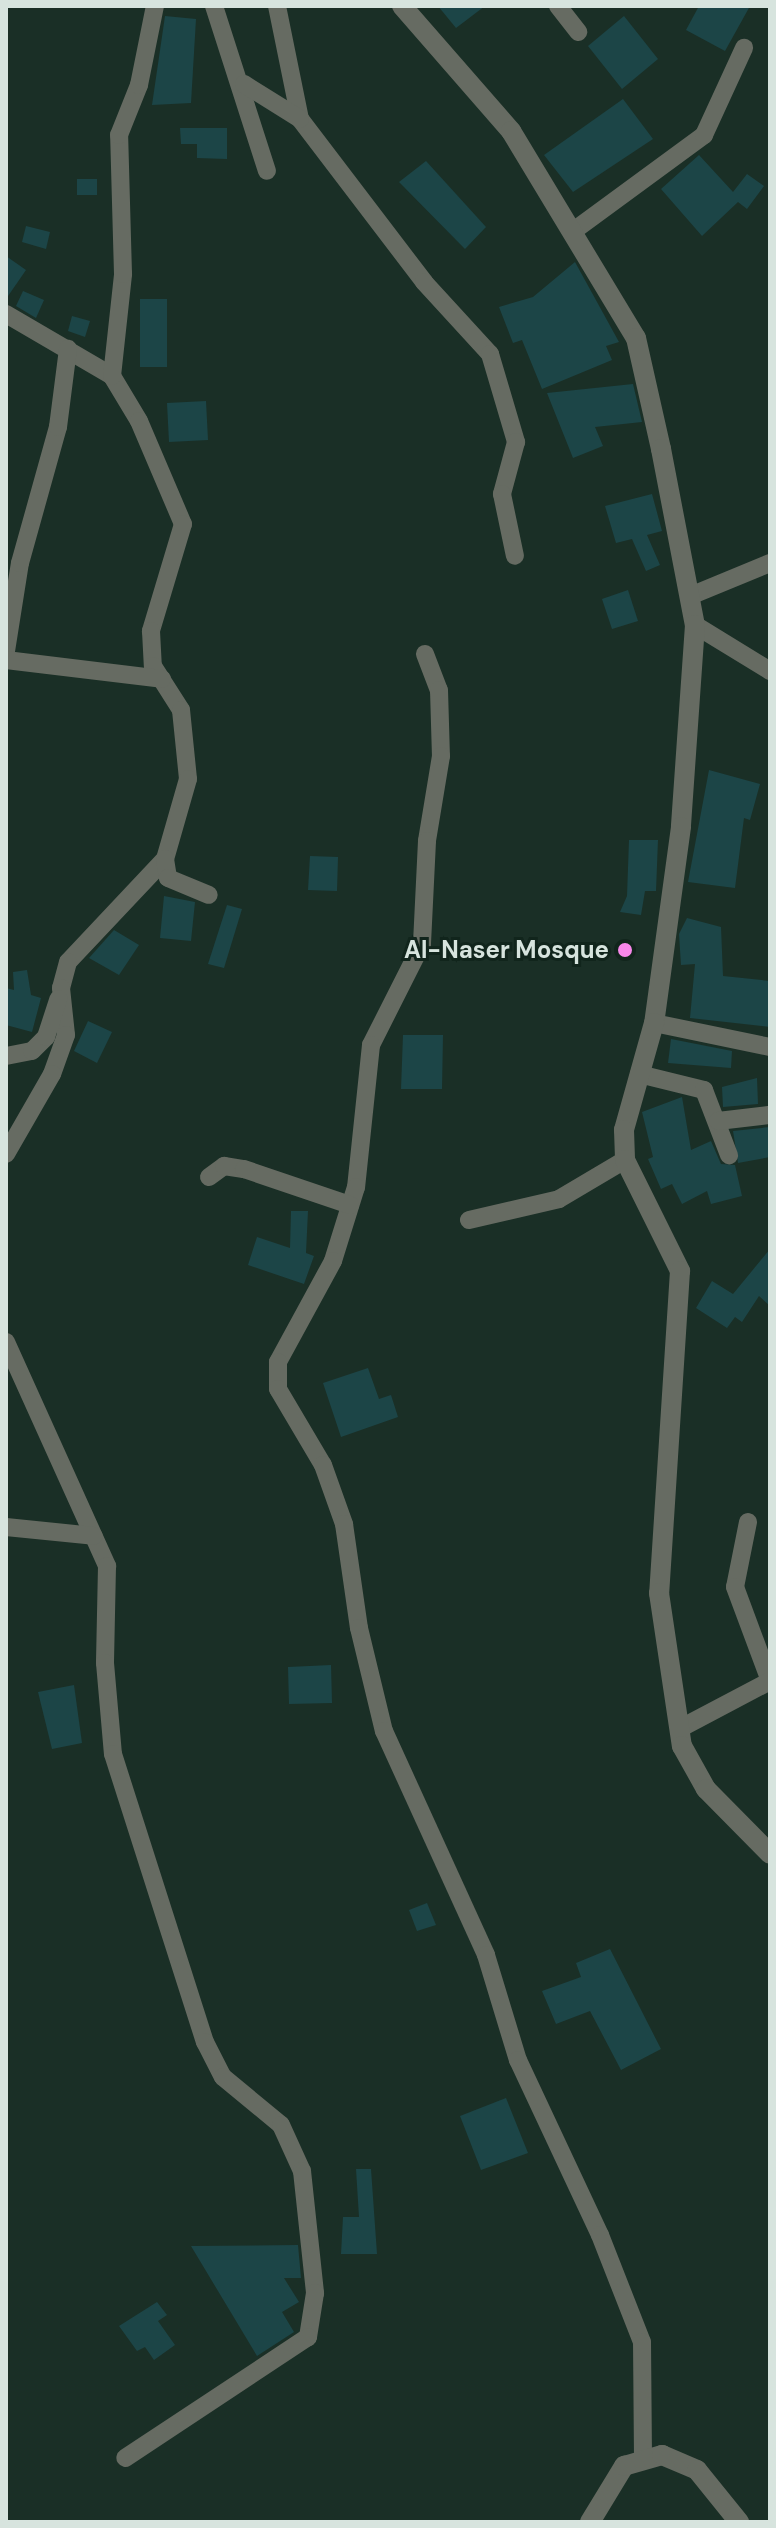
<!DOCTYPE html>
<style>
body{margin:0}
#map{position:relative;width:776px;height:2528px;overflow:hidden;background:#1a2f26;font-family:"DM Sans",sans-serif}
div>[style]{position:absolute}
[style*='--x']{left:calc(var(--x)*1px);top:calc(var(--y)*1px);width:calc(var(--w)*1px);rotate:calc(var(--a)*1deg)}
.building>*{inset:0;background:#1c4547}
.minor>*{height:18px;margin:-9px;padding:0 9px;transform-origin:9px;border-radius:9px;background:#666b62}
.tertiary>*{height:20px;margin:-10px;padding:0 10px;transform-origin:10px;border-radius:10px;background:#666b62}
.dots>*{width:22px;height:22px;translate:-50% -50%;box-sizing:border-box;border:4px solid #11251c;border-radius:50%}
span{translate:-50% -50%;white-space:nowrap;text-align:center;line-height:1.15;-webkit-text-stroke:6px #11251c;paint-order:stroke}
.poi-label{font-size:24px;color:#d7e4de;font-weight:700}
.right{translate:-100% -50%;text-align:right}
.frame{position:absolute;inset:0;border:8px solid #d7e4de;pointer-events:none}
</style>
<div id="map">
<div class="building">
<i style="clip-path:polygon(438px 6px,485px 6px,456px 28px)"></i>
<i style="clip-path:polygon(699px 6px,750px 6px,725px 51px,686px 30px)"></i>
<i style="clip-path:polygon(165px 16px,196px 19px,191px 103px,152px 105px)"></i>
<i style="clip-path:polygon(624px 16px,658px 59px,622px 89px,588px 46px)"></i>
<i style="clip-path:polygon(623px 99px,653px 139px,573px 192px,544px 155px)"></i>
<i style="clip-path:polygon(180px 128px,227px 128px,227px 159px,197px 158px,197px 144px,181px 144px)"></i>
<i style="clip-path:polygon(699px 155px,733px 192px,747px 174px,764px 186px,747px 209px,738px 202px,702px 236px,661px 189px)"></i>
<i style="clip-path:polygon(426px 161px,486px 227px,465px 249px,399px 182px)"></i>
<i style="clip-path:polygon(77px 179px,97px 179px,97px 195px,77px 195px)"></i>
<i style="clip-path:polygon(26px 226px,50px 232px,46px 249px,22px 242px)"></i>
<i style="clip-path:polygon(6px 256px,26px 270px,6px 299px)"></i>
<i style="clip-path:polygon(575px 262px,619px 342px,606px 346px,612px 360px,542px 389px,522px 340px,513px 343px,499px 307px,533px 297px)"></i>
<i style="clip-path:polygon(23px 291px,44px 300px,36px 318px,16px 306px)"></i>
<i style="clip-path:polygon(140px 299px,167px 299px,167px 367px,140px 367px)"></i>
<i style="clip-path:polygon(72px 316px,90px 321px,85px 337px,68px 331px)"></i>
<i style="clip-path:polygon(633px 384px,642px 422px,595px 427px,603px 446px,573px 458px,547px 393px)"></i>
<i style="clip-path:polygon(206px 401px,208px 440px,169px 442px,167px 403px)"></i>
<i style="clip-path:polygon(652px 494px,662px 531px,647px 535px,660px 565px,646px 571px,632px 539px,616px 543px,605px 506px)"></i>
<i style="clip-path:polygon(628px 590px,638px 621px,612px 629px,602px 599px)"></i>
<i style="clip-path:polygon(709px 770px,760px 784px,750px 820px,744px 818px,735px 888px,688px 882px)"></i>
<i style="clip-path:polygon(629px 840px,658px 840px,656px 891px,645px 891px,641px 915px,620px 912px,627px 896px)"></i>
<i style="clip-path:polygon(310px 856px,338px 857px,337px 891px,308px 890px)"></i>
<i style="clip-path:polygon(164px 896px,195px 902px,191px 941px,160px 938px)"></i>
<i style="clip-path:polygon(227px 905px,242px 909px,224px 968px,208px 964px)"></i>
<i style="clip-path:polygon(687px 918px,721px 927px,723px 976px,770px 981px,770px 1027px,690px 1018px,695px 964px,681px 965px,679px 934px)"></i>
<i style="clip-path:polygon(114px 930px,139px 945px,119px 975px,89px 958px)"></i>
<i style="clip-path:polygon(27px 970px,31px 995px,41px 998px,32px 1032px,6px 1025px,6px 988px,14px 990px,13px 972px)"></i>
<i style="clip-path:polygon(88px 1021px,112px 1032px,97px 1063px,74px 1051px)"></i>
<i style="clip-path:polygon(403px 1035px,443px 1035px,442px 1089px,401px 1089px)"></i>
<i style="clip-path:polygon(671px 1039px,732px 1051px,731px 1068px,668px 1063px)"></i>
<i style="clip-path:polygon(757px 1078px,758px 1104px,723px 1107px,722px 1087px)"></i>
<i style="clip-path:polygon(682px 1097px,691px 1150px,711px 1141px,721px 1164px,735px 1165px,742px 1196px,711px 1204px,707px 1191px,682px 1204px,672px 1184px,661px 1189px,648px 1159px,653px 1157px,642px 1112px)"></i>
<i style="clip-path:polygon(770px 1127px,770px 1157px,738px 1163px,733px 1131px)"></i>
<i style="clip-path:polygon(291px 1211px,308px 1211px,306px 1253px,314px 1256px,304px 1284px,248px 1265px,257px 1237px,290px 1248px)"></i>
<i style="clip-path:polygon(770px 1249px,770px 1306px,759px 1296px,742px 1322px,735px 1317px,727px 1328px,696px 1308px,712px 1281px,733px 1294px)"></i>
<i style="clip-path:polygon(368px 1368px,379px 1399px,391px 1395px,398px 1417px,341px 1437px,323px 1383px)"></i>
<i style="clip-path:polygon(331px 1665px,332px 1703px,289px 1704px,288px 1667px)"></i>
<i style="clip-path:polygon(74px 1685px,82px 1743px,52px 1749px,38px 1692px)"></i>
<i style="clip-path:polygon(427px 1903px,436px 1925px,417px 1931px,409px 1910px)"></i>
<i style="clip-path:polygon(610px 1949px,661px 2049px,621px 2070px,590px 2011px,556px 2024px,542px 1991px,581px 1977px,576px 1963px)"></i>
<i style="clip-path:polygon(506px 2098px,528px 2153px,481px 2170px,460px 2116px)"></i>
<i style="clip-path:polygon(356px 2169px,371px 2169px,377px 2254px,341px 2254px,343px 2217px,359px 2217px)"></i>
<i style="clip-path:polygon(298px 2245px,301px 2278px,284px 2278px,299px 2302px,282px 2312px,294px 2332px,257px 2356px,191px 2246px)"></i>
<i style="clip-path:polygon(157px 2302px,167px 2315px,158px 2321px,175px 2345px,154px 2360px,145px 2347px,137px 2351px,119px 2326px)"></i>
</div>
<div class="minor">
<i style="--x:214;--y:6;--w:173;--a:72.2"></i>
<i style="--x:277;--y:6;--w:115;--a:78.5"></i>
<i style="--x:300;--y:119;--w:205;--a:52.7"></i>
<i style="--x:424;--y:282;--w:98;--a:47.5"></i>
<i style="--x:490;--y:354;--w:92;--a:73.5"></i>
<i style="--x:516;--y:442;--w:54;--a:105.1"></i>
<i style="--x:502;--y:494;--w:63;--a:78.2"></i>
<i style="--x:558;--y:6;--w:33;--a:52"></i>
<i style="--x:244;--y:84;--w:66;--a:32"></i>
<i style="--x:572;--y:232;--w:164;--a:-36.3"></i>
<i style="--x:704;--y:135;--w:96;--a:-65.3"></i>
<i style="--x:6;--y:314;--w:123;--a:30.3"></i>
<i style="--x:112;--y:376;--w:52;--a:59"></i>
<i style="--x:139;--y:421;--w:112;--a:66.9"></i>
<i style="--x:183;--y:524;--w:112;--a:106.7"></i>
<i style="--x:151;--y:631;--w:35;--a:87"></i>
<i style="--x:153;--y:666;--w:52;--a:57.5"></i>
<i style="--x:181;--y:710;--w:69;--a:84.2"></i>
<i style="--x:188;--y:779;--w:83;--a:106"></i>
<i style="--x:165;--y:859;--w:141;--a:133.3"></i>
<i style="--x:68;--y:962;--w:27;--a:105"></i>
<i style="--x:61;--y:988;--w:47;--a:83.9"></i>
<i style="--x:66;--y:1035;--w:41;--a:109.7"></i>
<i style="--x:52;--y:1074;--w:92;--a:119.9"></i>
<i style="--x:112;--y:376;--w:103;--a:-83.8"></i>
<i style="--x:123;--y:274;--w:139;--a:-91.6"></i>
<i style="--x:119;--y:135;--w:54;--a:-68.2"></i>
<i style="--x:139;--y:85;--w:81;--a:-78.6"></i>
<i style="--x:690;--y:596;--w:87;--a:-22.4"></i>
<i style="--x:695;--y:625;--w:88;--a:31.5"></i>
<i style="--x:6;--y:651;--w:89;--a:-81"></i>
<i style="--x:20;--y:563;--w:141;--a:-74.4"></i>
<i style="--x:58;--y:427;--w:79;--a:-82.7"></i>
<i style="--x:425;--y:654;--w:39;--a:69"></i>
<i style="--x:439;--y:690;--w:66;--a:88.3"></i>
<i style="--x:441;--y:756;--w:86;--a:99.4"></i>
<i style="--x:427;--y:841;--w:103;--a:92.8"></i>
<i style="--x:422;--y:944;--w:113;--a:116.8"></i>
<i style="--x:371;--y:1045;--w:143;--a:96"></i>
<i style="--x:356;--y:1187;--w:77;--a:107.3"></i>
<i style="--x:333;--y:1261;--w:115;--a:118.6"></i>
<i style="--x:278;--y:1362;--w:27;--a:90"></i>
<i style="--x:278;--y:1389;--w:88;--a:59.4"></i>
<i style="--x:323;--y:1465;--w:63;--a:70.4"></i>
<i style="--x:344;--y:1524;--w:105;--a:81.8"></i>
<i style="--x:359;--y:1628;--w:106;--a:76.4"></i>
<i style="--x:384;--y:1731;--w:246;--a:65.5"></i>
<i style="--x:486;--y:1955;--w:110;--a:73.1"></i>
<i style="--x:518;--y:2060;--w:193;--a:64.9"></i>
<i style="--x:600;--y:2235;--w:115;--a:68.6"></i>
<i style="--x:642;--y:2342;--w:114;--a:89.5"></i>
<i style="--x:6;--y:660;--w:157;--a:6.9"></i>
<i style="--x:165;--y:859;--w:19;--a:81"></i>
<i style="--x:168;--y:878;--w:44;--a:22.5"></i>
<i style="--x:654;--y:1023;--w:118;--a:11.7"></i>
<i style="--x:6;--y:1056;--w:26;--a:-11"></i>
<i style="--x:32;--y:1051;--w:20;--a:-45"></i>
<i style="--x:46;--y:1037;--w:40;--a:-72"></i>
<i style="--x:639;--y:1074;--w:67;--a:13.8"></i>
<i style="--x:704;--y:1090;--w:70;--a:69"></i>
<i style="--x:718;--y:1121;--w:51;--a:-6.7"></i>
<i style="--x:209;--y:1177;--w:19;--a:-36"></i>
<i style="--x:224;--y:1166;--w:20;--a:9"></i>
<i style="--x:244;--y:1169;--w:112;--a:18.8"></i>
<i style="--x:469;--y:1220;--w:92;--a:-13.1"></i>
<i style="--x:559;--y:1199;--w:77;--a:-30.6"></i>
<i style="--x:6;--y:1342;--w:246;--a:65.7"></i>
<i style="--x:107;--y:1566;--w:97;--a:91.2"></i>
<i style="--x:105;--y:1663;--w:91;--a:85"></i>
<i style="--x:113;--y:1754;--w:302;--a:72.3"></i>
<i style="--x:205;--y:2042;--w:39;--a:63"></i>
<i style="--x:223;--y:2077;--w:75;--a:39.6"></i>
<i style="--x:281;--y:2125;--w:51;--a:65.5"></i>
<i style="--x:302;--y:2171;--w:123;--a:83.9"></i>
<i style="--x:315;--y:2293;--w:45;--a:99"></i>
<i style="--x:308;--y:2337;--w:219;--a:146.5"></i>
<i style="--x:748;--y:1522;--w:66;--a:101.3"></i>
<i style="--x:735;--y:1587;--w:100;--a:69.6"></i>
<i style="--x:6;--y:1527;--w:88;--a:5.8"></i>
<i style="--x:679;--y:1729;--w:103;--a:-27.8"></i>
</div>
<div class="tertiary">
<i style="--x:402;--y:6;--w:166;--a:48.9"></i>
<i style="--x:511;--y:131;--w:242;--a:58.9"></i>
<i style="--x:636;--y:338;--w:114;--a:77.3"></i>
<i style="--x:661;--y:449;--w:179;--a:79.1"></i>
<i style="--x:695;--y:625;--w:202;--a:94"></i>
<i style="--x:681;--y:827;--w:198;--a:97.8"></i>
<i style="--x:654;--y:1023;--w:111;--a:105.7"></i>
<i style="--x:624;--y:1130;--w:30;--a:88"></i>
<i style="--x:625;--y:1160;--w:124;--a:63.6"></i>
<i style="--x:680;--y:1271;--w:323;--a:93.7"></i>
<i style="--x:659;--y:1593;--w:155;--a:81.5"></i>
<i style="--x:682;--y:1746;--w:49;--a:60.8"></i>
<i style="--x:706;--y:1789;--w:91;--a:45.4"></i>
<i style="--x:590;--y:2522;--w:66;--a:-58.7"></i>
<i style="--x:624;--y:2466;--w:40;--a:-16"></i>
<i style="--x:662;--y:2455;--w:38;--a:23"></i>
<i style="--x:697;--y:2470;--w:67;--a:51.1"></i>
</div>
<div class="dots">
<i style="left:625px;top:950px;background:#f888ea"></i>
</div>
<div class="poi-label">
<span class="right" style="left:609px;top:950px">Al-Naser Mosque</span>
</div>
<div class="frame"></div>
</div>
